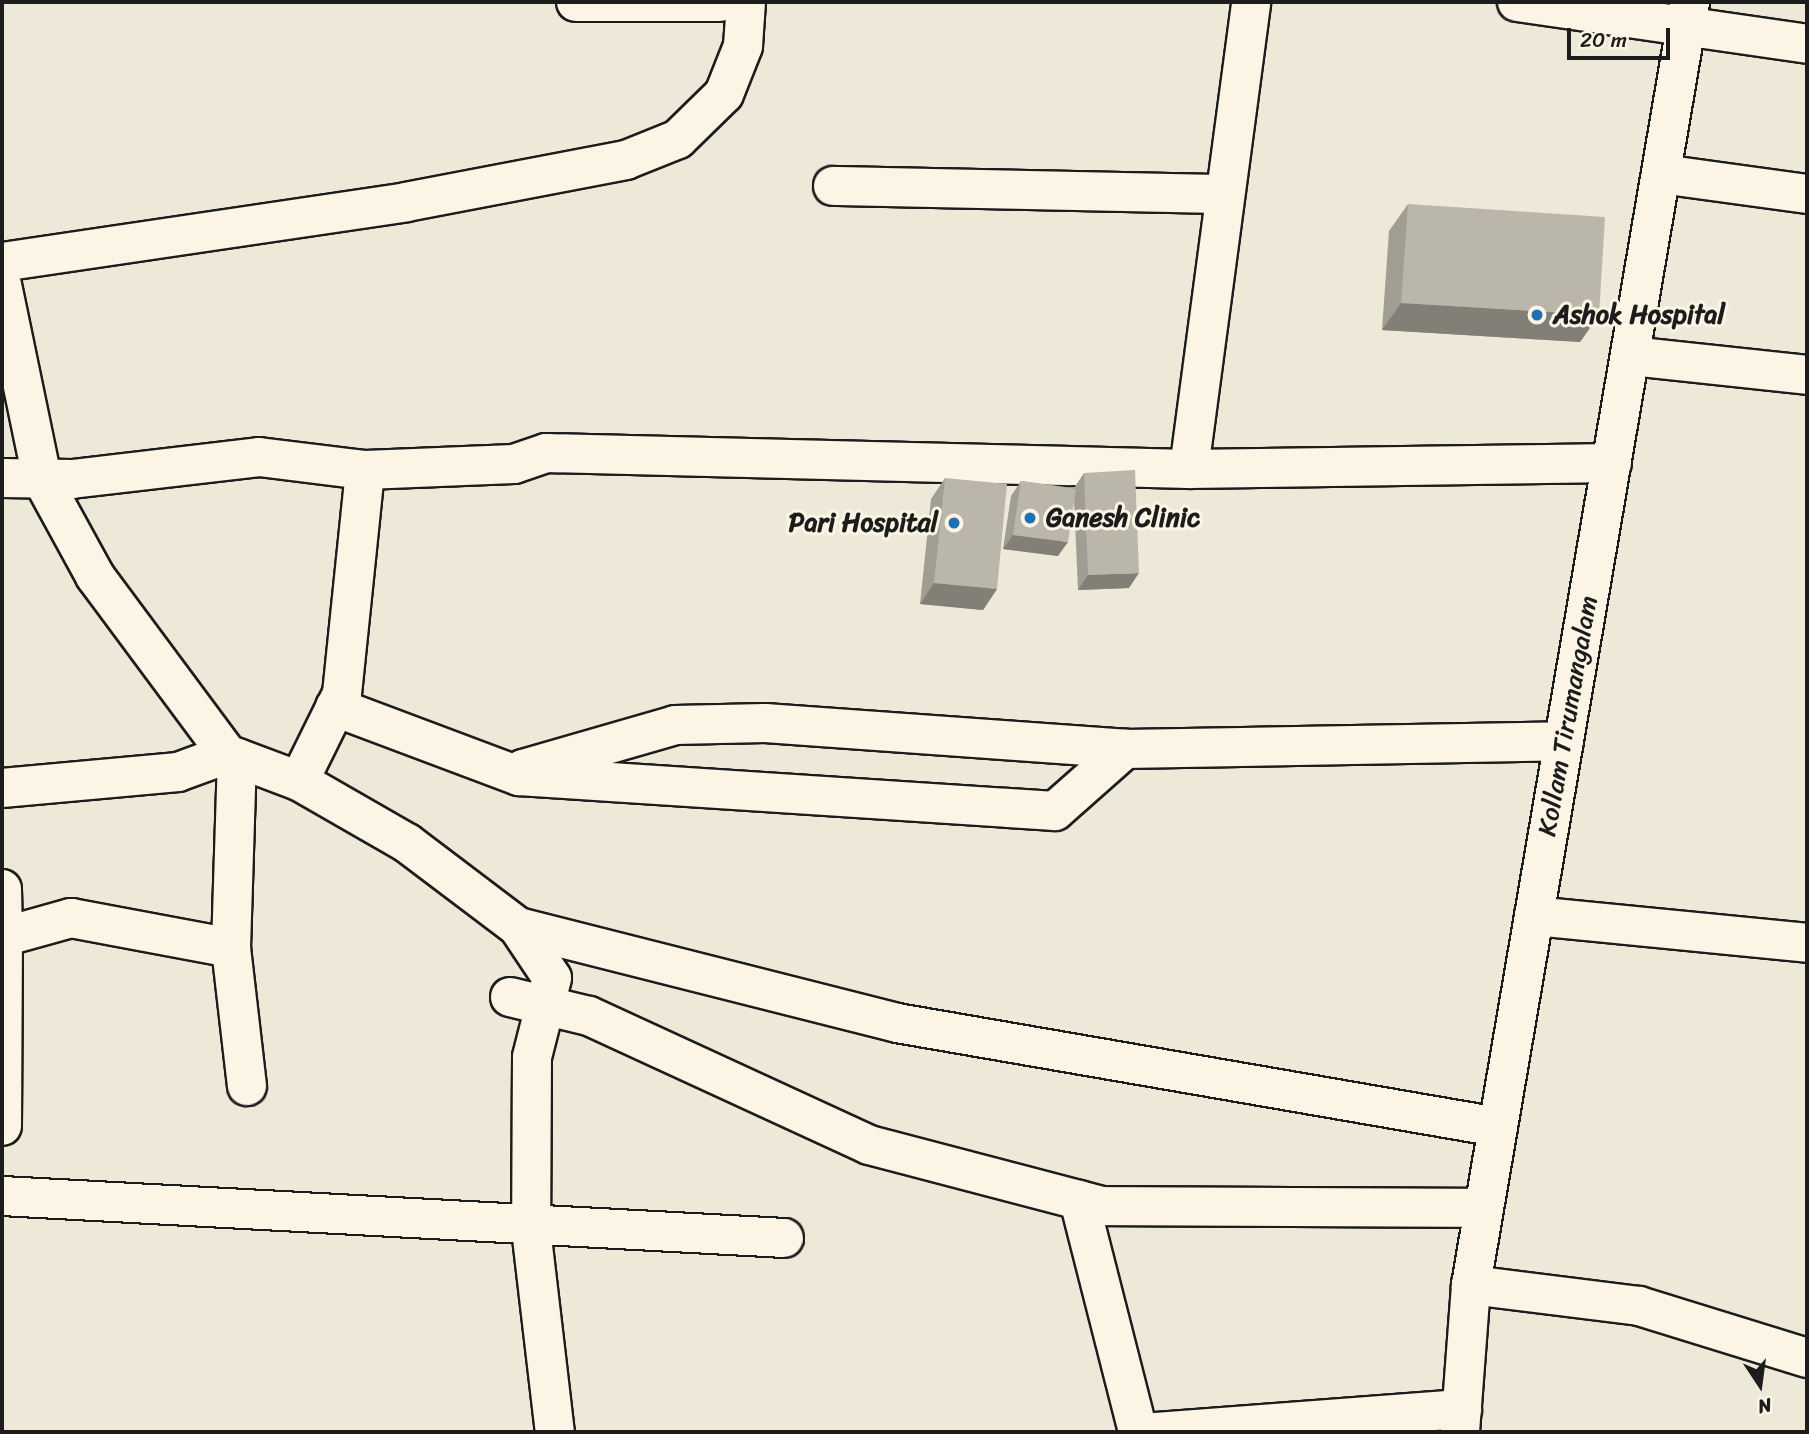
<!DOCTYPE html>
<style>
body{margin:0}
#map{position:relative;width:1809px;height:1434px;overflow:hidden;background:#eee8d9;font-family:Sriracha,sans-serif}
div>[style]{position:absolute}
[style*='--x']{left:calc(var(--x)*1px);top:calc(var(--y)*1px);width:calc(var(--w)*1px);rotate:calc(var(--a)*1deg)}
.roads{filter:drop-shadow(2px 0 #1c1c1c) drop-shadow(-2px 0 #1c1c1c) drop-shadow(0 2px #1c1c1c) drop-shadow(0 -2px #1c1c1c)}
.minor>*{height:38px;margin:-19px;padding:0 19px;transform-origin:19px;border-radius:19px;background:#fcf5e5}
.highway>*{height:38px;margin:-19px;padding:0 19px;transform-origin:19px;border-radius:19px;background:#fcf5e5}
.wall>*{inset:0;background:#a09d92}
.shaded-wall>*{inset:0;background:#827f77}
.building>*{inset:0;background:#bab6aa}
.dots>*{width:19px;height:19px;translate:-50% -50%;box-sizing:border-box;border:4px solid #fcf5e5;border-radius:50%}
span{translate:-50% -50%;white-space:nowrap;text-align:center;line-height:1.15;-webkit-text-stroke:6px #fcf5e5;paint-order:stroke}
.poi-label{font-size:26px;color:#1c1c1c;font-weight:700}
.left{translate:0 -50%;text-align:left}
.right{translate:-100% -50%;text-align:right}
.street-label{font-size:26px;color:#1c1c1c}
.frame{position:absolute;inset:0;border:4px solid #1c1c1c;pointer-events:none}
.north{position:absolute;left:1725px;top:1350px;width:70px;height:70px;-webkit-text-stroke:5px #fcf5e5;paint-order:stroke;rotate:167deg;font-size:19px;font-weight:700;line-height:28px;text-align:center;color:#1c1c1c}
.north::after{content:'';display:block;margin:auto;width:24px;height:32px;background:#1c1c1c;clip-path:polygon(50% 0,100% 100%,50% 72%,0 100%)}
.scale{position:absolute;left:1567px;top:28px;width:103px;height:32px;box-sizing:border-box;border:4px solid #1c1c1c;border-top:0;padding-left:9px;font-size:21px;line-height:24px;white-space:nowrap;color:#1c1c1c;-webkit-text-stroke:5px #fcf5e5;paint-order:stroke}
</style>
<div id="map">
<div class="roads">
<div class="minor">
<i style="--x:576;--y:2;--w:144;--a:0"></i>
<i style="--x:1517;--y:2;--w:293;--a:8.2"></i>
<i style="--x:1661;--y:174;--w:147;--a:7.8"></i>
<i style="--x:833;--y:186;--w:390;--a:1.2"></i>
<i style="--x:2;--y:262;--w:408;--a:-8.4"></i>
<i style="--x:406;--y:202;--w:224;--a:-10.8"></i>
<i style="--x:626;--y:160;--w:56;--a:-22"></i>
<i style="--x:678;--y:139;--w:64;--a:-44.4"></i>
<i style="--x:724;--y:94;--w:52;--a:-68.4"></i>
<i style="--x:743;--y:46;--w:44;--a:-86.1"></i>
<i style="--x:2;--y:285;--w:198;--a:78.3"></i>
<i style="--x:42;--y:479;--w:111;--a:61.3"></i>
<i style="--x:95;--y:576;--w:222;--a:53.4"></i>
<i style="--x:227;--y:754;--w:77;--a:20.6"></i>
<i style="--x:299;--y:781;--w:125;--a:29.9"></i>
<i style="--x:407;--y:843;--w:139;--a:37.1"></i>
<i style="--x:518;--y:927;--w:61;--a:56.3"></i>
<i style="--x:552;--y:978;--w:81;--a:104.2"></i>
<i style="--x:532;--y:1057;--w:172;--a:90.3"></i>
<i style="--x:531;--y:1229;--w:204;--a:83.3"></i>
<i style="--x:1630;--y:356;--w:178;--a:6.1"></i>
<i style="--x:1189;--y:469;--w:471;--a:-82.4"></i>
<i style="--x:2;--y:478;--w:70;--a:0.8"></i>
<i style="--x:72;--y:479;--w:188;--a:-6.7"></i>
<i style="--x:259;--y:457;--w:107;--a:7"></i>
<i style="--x:365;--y:470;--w:149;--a:-2.3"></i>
<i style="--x:514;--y:464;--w:34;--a:-19"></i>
<i style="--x:546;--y:453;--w:643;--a:1.43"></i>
<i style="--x:1189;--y:469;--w:423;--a:-0.8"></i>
<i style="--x:335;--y:707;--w:197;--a:20.6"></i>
<i style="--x:519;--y:776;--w:537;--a:3.74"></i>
<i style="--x:1055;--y:811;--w:94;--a:-41.5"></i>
<i style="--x:519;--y:776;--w:8;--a:-60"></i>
<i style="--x:523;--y:769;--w:158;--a:-16.1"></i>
<i style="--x:675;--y:725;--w:90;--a:-1.3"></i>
<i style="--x:765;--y:723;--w:361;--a:4.1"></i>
<i style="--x:1125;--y:749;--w:439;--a:-1"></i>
<i style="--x:299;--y:781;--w:97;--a:-63.7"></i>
<i style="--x:342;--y:694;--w:225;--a:-84.1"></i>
<i style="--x:2;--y:788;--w:177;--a:-5.2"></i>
<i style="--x:178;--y:772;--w:52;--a:-20.2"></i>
<i style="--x:2;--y:889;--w:48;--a:88.8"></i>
<i style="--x:1534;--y:916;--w:274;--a:5.6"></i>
<i style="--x:518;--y:927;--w:391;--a:14.2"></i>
<i style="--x:897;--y:1023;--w:610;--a:9.82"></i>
<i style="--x:231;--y:948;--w:139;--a:83.4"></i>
<i style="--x:510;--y:997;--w:81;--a:13.5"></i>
<i style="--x:589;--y:1016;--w:308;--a:24.7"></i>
<i style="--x:869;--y:1145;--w:241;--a:14.7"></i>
<i style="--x:1102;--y:1206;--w:382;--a:0.3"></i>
<i style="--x:2;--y:1126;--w:189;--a:-89.7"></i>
<i style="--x:3;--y:937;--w:71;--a:-15.6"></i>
<i style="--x:71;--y:918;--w:163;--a:10.6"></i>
<i style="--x:231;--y:948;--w:190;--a:-88.2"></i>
<i style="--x:2;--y:1196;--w:783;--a:3.07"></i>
<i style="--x:1079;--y:1200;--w:239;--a:75.7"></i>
<i style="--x:1471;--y:1285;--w:169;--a:7.1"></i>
<i style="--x:1639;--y:1306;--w:176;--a:17.2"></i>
<i style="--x:1155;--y:1432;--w:308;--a:-4.3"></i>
</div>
<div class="highway">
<i style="--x:1460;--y:1432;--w:147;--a:-85.7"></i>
<i style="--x:1471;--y:1285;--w:1302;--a:-80.31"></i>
</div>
</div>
<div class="wall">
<i style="clip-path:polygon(1408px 204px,1599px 315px,1580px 342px,1382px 330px,1389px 231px)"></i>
<i style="clip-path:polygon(1084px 473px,1129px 588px,1078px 590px,1074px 499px,1058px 556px,1003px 549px,1011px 496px,1021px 481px,1074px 488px)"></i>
<i style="clip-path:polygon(945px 478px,997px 589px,983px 610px,920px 604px,931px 499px)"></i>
</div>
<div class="shaded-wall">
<i style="clip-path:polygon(1401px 303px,1599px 315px,1580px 342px,1382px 330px)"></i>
<i style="clip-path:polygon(1013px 535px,1068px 542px,1058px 556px,1003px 549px)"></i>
<i style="clip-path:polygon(1139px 573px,1129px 588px,1078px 590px,1088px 575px)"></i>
<i style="clip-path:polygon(934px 583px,997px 589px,983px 610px,920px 604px)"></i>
</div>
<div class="building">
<i style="clip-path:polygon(1408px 204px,1605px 217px,1599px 315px,1401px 303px)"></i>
<i style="clip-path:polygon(1135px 470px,1139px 573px,1088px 575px,1084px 473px)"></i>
<i style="clip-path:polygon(945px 478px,1007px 484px,997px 589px,934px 583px)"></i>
<i style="clip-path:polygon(1021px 481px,1076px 489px,1068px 542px,1013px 535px)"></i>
</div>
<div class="dots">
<i style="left:1537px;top:315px;background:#1f6fb2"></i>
<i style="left:1030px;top:518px;background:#1f6fb2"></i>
<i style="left:954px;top:523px;background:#1f6fb2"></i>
</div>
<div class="poi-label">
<span class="left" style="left:1553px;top:315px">Ashok Hospital</span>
<span class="left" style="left:1046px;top:518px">Ganesh Clinic</span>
<span class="right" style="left:938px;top:523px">Pari Hospital</span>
</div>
<div class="street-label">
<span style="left:1568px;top:716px;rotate:-80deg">Kollam Tirumangalam</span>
</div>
<div class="frame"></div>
<div class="north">N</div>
<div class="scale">20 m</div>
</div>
